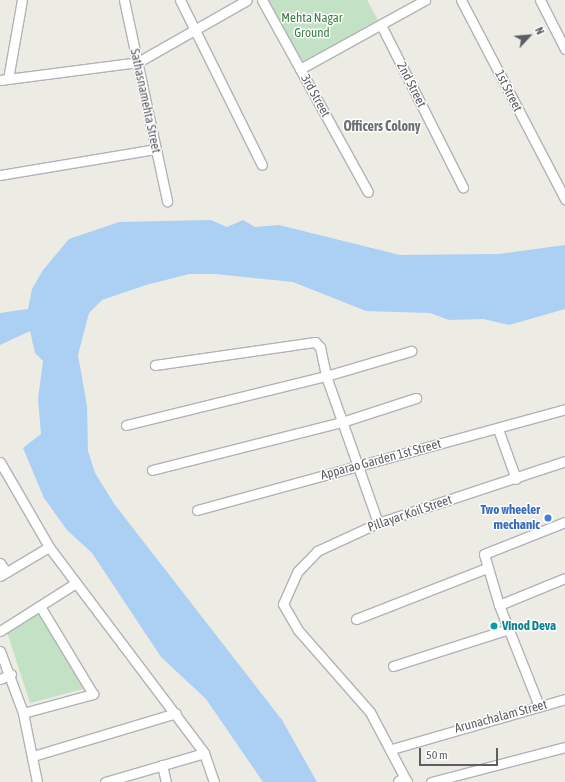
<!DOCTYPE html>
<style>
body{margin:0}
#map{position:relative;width:565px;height:782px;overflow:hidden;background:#ecebe4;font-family:"Asap Condensed",sans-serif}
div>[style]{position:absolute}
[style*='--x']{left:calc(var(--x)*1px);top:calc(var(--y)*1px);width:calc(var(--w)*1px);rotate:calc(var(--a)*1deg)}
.green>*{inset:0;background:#c3e1c5}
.water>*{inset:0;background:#acd0f4}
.roads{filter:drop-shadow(1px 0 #b1b3b7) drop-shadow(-1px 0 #b1b3b7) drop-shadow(0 1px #b1b3b7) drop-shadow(0 -1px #b1b3b7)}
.street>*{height:9px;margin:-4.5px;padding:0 4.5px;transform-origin:4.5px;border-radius:4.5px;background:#fff}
.secondary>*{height:13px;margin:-6.5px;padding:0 6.5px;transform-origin:6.5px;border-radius:6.5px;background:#fff}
.dots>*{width:11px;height:11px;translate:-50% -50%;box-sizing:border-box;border:2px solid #fff;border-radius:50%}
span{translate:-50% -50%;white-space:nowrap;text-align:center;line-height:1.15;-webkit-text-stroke:3px #fff;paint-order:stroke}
.park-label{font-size:13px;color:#3f7e46}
.street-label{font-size:13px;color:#5c5e62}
.shop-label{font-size:13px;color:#366cbe;font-weight:700}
.right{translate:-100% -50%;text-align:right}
.culture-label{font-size:13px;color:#0d838f;font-weight:700}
.left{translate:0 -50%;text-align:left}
.neighbourhood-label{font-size:14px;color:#6d7074;font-weight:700}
.north{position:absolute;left:509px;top:16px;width:40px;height:40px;-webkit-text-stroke:3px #fff;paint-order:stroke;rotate:64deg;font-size:11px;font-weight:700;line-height:16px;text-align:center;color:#5c5e62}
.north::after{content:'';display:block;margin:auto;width:14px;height:18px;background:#5c5e62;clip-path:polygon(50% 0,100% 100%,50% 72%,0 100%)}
.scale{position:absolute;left:419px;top:748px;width:79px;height:18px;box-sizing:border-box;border:2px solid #5c5e62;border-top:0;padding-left:5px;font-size:12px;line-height:14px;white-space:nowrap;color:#5c5e62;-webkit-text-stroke:3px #fff;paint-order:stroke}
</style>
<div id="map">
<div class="green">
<i style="clip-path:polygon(267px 0,367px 0,378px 20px,301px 63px)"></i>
<i style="clip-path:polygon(42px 611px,87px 688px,30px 703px,7px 632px)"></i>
</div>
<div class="water">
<i style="clip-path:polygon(211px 220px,227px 227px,243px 220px,255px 227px,279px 225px,400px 255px,499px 254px,565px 245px,565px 309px,509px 325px,483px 319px,449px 320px,430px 313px,366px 311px,293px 282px,215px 274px,189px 274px,146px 285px,102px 300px,89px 313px,78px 355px,87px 406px,88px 451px,95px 473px,115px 505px,282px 720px,317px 782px,263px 782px,206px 699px,161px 657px,92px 553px,67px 530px,44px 498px,23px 448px,41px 434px,38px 399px,43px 361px,35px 353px,30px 331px,0 345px,0 313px,28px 309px,32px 289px,43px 270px,69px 239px,119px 222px)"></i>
</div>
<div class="roads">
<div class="street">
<i style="--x:124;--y:0;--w:206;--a:77.9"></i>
<i style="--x:180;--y:0;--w:184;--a:63.6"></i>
<i style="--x:262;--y:0;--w:219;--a:61.1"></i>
<i style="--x:461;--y:0;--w:225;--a:62.4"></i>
<i style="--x:540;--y:0;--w:55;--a:63"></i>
<i style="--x:381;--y:25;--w:182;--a:63.2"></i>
<i style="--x:300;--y:69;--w:143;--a:-28.9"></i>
<i style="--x:8;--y:79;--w:80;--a:-80"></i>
<i style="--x:0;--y:80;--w:139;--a:-7.4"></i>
<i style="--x:138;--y:62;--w:125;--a:-29.6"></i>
<i style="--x:0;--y:175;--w:157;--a:-9.5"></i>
<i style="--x:155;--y:365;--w:162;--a:-8.2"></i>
<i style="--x:315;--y:342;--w:7;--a:45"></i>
<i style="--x:320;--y:347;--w:30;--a:78"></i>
<i style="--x:326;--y:376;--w:156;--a:70.5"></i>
<i style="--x:126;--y:425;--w:206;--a:-13.8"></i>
<i style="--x:326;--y:376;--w:89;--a:-16.4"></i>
<i style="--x:498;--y:429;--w:53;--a:70.2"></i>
<i style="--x:0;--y:462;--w:98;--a:60"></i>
<i style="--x:49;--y:547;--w:258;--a:53"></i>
<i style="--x:204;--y:753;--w:31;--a:71"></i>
<i style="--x:152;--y:470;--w:196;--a:-14.2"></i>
<i style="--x:342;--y:422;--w:78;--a:-18"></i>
<i style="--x:197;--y:510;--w:382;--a:-15.3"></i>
<i style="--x:0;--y:563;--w:11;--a:56"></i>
<i style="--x:0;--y:576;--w:57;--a:-30.6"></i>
<i style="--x:499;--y:605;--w:71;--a:-22.2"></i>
<i style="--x:356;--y:619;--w:141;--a:-21.3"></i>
<i style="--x:0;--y:631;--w:90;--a:-32.3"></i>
<i style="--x:0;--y:651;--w:66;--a:69.6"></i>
<i style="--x:23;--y:713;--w:70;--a:78.5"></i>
<i style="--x:393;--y:666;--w:122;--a:-17.7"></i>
<i style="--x:0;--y:679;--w:12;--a:-24"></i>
<i style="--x:539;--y:706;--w:109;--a:-111.6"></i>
<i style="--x:499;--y:605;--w:53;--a:-106.4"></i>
<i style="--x:484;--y:554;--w:87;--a:-21.6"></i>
<i style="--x:23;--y:713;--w:73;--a:-15.2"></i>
<i style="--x:93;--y:694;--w:103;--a:-121.1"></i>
<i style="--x:392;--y:749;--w:180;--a:-16.1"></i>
<i style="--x:33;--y:756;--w:149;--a:-16.7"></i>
<i style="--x:162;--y:765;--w:17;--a:77"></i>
<i style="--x:105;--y:782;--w:103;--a:-16.3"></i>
<i style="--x:407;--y:782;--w:79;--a:-117.9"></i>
<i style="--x:370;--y:712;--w:109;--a:-131.3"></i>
<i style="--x:298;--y:630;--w:30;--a:-120"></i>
<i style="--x:283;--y:604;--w:36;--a:-66"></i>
<i style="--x:298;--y:571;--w:28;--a:-46"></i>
<i style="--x:317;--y:551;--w:67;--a:-24.7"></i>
<i style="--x:378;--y:523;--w:197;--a:-18.3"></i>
<i style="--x:431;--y:782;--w:138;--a:-14.6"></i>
</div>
<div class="secondary">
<i style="--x:400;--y:782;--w:5;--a:0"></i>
</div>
</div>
<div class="dots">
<i style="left:548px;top:518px;background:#3f7fe0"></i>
<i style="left:494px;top:626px;background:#0f9aa8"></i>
</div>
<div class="park-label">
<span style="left:312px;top:26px">Mehta Nagar<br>Ground</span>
</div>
<div class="street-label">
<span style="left:411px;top:85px;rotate:63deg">2nd Street</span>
<span style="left:508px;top:91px;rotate:63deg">1st Street</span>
<span style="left:315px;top:96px;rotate:61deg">3rd Street</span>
<span style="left:145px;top:101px;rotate:78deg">Sathasnamehta Street</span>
<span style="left:381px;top:460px;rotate:-15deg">Apparao Garden 1st Street</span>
<span style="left:410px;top:514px;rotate:-19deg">Pillayar Koil Street</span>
<span style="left:501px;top:717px;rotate:-15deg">Arunachalam Street</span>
</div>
<div class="shop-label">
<span class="right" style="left:540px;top:518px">Two wheeler<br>mechanic</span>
</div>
<div class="culture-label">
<span class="left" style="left:502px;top:626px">Vinod Deva</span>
</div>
<div class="neighbourhood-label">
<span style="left:382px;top:126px">Officers Colony</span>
</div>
<div class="north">N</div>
<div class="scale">50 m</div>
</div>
